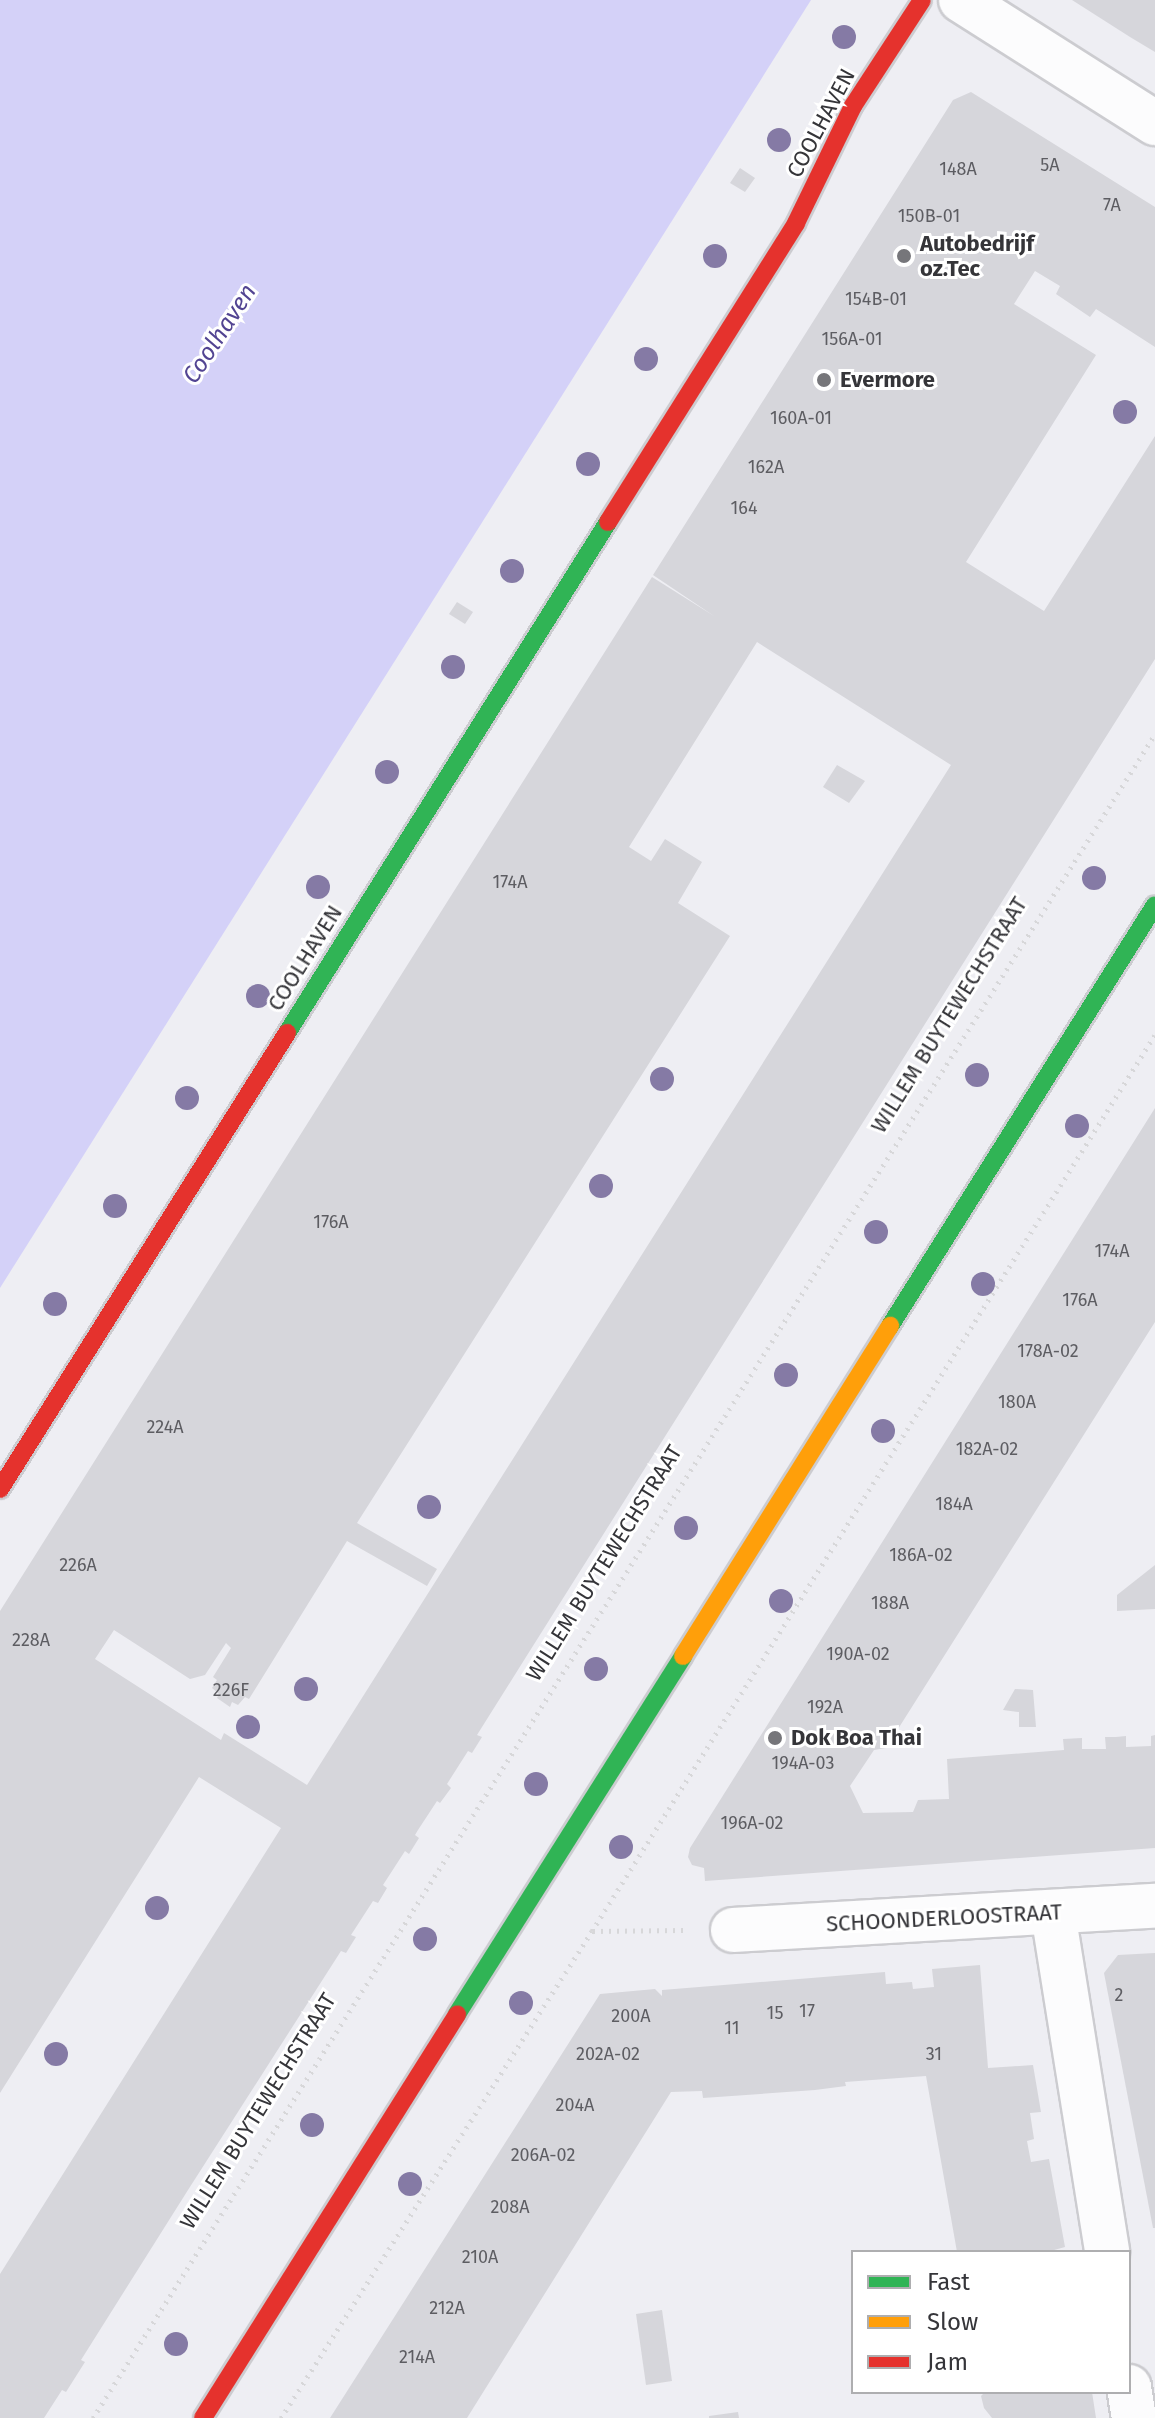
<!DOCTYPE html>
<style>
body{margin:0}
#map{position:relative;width:1155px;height:2418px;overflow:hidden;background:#eeeef3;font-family:"Fira Sans",sans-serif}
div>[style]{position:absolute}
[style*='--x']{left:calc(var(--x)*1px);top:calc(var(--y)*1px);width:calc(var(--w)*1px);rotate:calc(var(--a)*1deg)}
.water>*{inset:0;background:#d4d1f8}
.building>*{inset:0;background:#d6d6db}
.path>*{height:5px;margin-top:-2.5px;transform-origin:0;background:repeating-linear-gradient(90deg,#d7d7d9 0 2px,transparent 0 8px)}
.roads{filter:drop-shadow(2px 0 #ccccd0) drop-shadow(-2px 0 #ccccd0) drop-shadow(0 2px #ccccd0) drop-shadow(0 -2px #ccccd0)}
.street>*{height:44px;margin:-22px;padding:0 22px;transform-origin:22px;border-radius:22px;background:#fcfcfd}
.fast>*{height:18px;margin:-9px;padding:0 9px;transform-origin:9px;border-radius:9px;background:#30b455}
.slow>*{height:18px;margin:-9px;padding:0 9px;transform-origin:9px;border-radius:9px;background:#ff9f0a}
.jam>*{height:18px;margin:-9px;padding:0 9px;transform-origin:9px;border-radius:9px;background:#e5322d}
.trees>*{width:24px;height:24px;margin:-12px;border-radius:50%;background:#857aa5}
.dots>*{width:22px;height:22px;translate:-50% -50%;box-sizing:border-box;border:4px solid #fff;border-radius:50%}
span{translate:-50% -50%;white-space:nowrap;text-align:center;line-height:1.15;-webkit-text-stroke:6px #fff;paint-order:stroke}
.number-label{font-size:18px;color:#5d5d62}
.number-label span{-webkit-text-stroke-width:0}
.street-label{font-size:22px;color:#353539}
.poi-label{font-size:22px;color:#353539;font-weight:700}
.left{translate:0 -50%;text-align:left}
.water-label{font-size:24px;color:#524492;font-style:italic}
.legend{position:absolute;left:851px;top:2250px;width:280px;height:144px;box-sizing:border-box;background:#fff;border:2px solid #aeaeb0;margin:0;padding:10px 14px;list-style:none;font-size:24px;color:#353539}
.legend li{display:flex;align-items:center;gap:16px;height:40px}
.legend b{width:40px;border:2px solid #aeaeb0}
</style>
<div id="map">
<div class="water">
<i style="clip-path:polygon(0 0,811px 0,0 1288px)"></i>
</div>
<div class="building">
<i style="clip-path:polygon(1072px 0,1155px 0,1155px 52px,1130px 37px)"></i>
<i style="clip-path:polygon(evenodd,971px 92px,1155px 207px,1155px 347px,1096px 309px,1090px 317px,1056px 294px,1060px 286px,1035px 271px,1014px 304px,1096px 355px,966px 562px,1044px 611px,1155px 436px,1155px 659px,526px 1657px,477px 1735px,482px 1737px,472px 1753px,468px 1751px,447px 1784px,451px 1788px,440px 1803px,437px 1801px,418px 1830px,415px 1835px,419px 1838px,409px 1854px,405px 1851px,383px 1885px,387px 1888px,378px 1903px,373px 1901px,351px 1935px,356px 1937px,346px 1953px,341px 1951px,188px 2190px,81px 2360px,85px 2362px,66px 2392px,62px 2390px,44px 2418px,0 2418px,0 2274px,281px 1828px,199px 1777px,0 2093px,0 1611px,652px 577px,714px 616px,653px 575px,953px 100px,971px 92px,757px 642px,951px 765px,307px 1785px,224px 1733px,221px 1740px,95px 1659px,114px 1630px,190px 1679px,205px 1675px,226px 1643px,231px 1648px,213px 1677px,217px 1680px,212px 1688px,219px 1694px,217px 1698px,230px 1707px,232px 1702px,238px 1705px,245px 1697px,249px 1699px,347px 1541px,427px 1586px,437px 1569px,357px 1523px,730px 936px,678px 903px,702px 862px,665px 839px,651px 861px,629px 847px,757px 642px)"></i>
<i style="clip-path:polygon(740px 168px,755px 178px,745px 192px,730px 183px)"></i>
<i style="clip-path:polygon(457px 602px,473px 612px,465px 624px,449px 614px)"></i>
<i style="clip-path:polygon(837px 765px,865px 781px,849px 803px,823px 787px)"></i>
<i style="clip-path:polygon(1155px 1108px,1155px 1322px,886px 1748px,874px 1750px,850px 1786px,863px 1813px,913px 1812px,918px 1800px,949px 1799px,947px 1759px,1064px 1750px,1063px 1739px,1082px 1738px,1082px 1749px,1106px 1749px,1105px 1737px,1116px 1737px,1126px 1736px,1126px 1747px,1151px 1746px,1151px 1736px,1155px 1735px,1155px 1848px,705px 1881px,704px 1868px,692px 1865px,688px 1857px,690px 1848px)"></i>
<i style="clip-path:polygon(1155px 1565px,1155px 1609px,1117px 1611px,1117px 1595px)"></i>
<i style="clip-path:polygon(1015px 1689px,1033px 1690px,1036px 1727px,1019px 1727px,1019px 1712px,1003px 1710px)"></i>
<i style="clip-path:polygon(1155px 1953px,1155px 2228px,1153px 2228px,1104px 1973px,1118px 1955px)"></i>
<i style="clip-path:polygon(980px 1965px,988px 2068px,1033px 2065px,1041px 2112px,1030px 2113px,1034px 2139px,1027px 2141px,1031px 2162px,1049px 2159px,1065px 2247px,1047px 2252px,957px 2252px,926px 2076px,845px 2082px,846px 2086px,815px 2090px,703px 2098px,702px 2091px,671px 2092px,467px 2418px,330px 2418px,600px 1994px,655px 1989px,662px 1996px,662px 1990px,885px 1972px,886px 1984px,912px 1982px,913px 1989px,934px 1987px,932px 1969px)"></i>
<i style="clip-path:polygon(662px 2310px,672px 2381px,646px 2385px,636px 2314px)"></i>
<i style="clip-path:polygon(985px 2392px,1092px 2392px,1096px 2418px,992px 2418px,984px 2408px,981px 2396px)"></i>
<i style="clip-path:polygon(738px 2412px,739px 2418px,709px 2418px,709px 2416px)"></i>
</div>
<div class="path">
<i style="--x:593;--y:1931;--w:90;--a:-0.6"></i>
<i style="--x:93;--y:2418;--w:1991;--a:-57.76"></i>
<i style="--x:281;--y:2418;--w:578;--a:-57.44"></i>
<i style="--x:592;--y:1931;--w:1058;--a:-57.86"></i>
</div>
<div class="roads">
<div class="street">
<i style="--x:961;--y:0;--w:230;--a:32.4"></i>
<i style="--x:1053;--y:1913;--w:343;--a:80.9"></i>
<i style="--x:733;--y:1930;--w:423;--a:-3.3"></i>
<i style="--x:1129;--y:2387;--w:31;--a:81"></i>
</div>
<div class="fast">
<i style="--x:287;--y:1033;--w:603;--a:-57.86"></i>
<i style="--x:890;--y:1326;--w:497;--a:-57.8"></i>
<i style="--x:457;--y:2014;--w:423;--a:-57.7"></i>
</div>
<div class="slow">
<i style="--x:683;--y:1656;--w:390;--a:-57.9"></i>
</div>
<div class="jam">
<i style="--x:608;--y:522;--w:353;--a:-57.8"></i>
<i style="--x:796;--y:223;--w:130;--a:-64"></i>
<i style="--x:853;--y:106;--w:126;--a:-56.9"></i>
<i style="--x:0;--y:1489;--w:539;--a:-57.81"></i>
<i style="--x:203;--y:2418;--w:477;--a:-57.8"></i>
</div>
</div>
<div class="trees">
<i style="left:844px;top:37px"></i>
<i style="left:779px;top:140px"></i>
<i style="left:715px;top:256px"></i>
<i style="left:646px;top:359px"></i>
<i style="left:1125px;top:412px"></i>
<i style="left:588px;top:464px"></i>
<i style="left:512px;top:571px"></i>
<i style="left:453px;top:667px"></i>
<i style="left:387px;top:772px"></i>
<i style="left:1094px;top:878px"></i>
<i style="left:318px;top:887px"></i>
<i style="left:258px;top:996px"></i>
<i style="left:977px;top:1075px"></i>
<i style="left:662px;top:1079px"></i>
<i style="left:187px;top:1098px"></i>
<i style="left:1077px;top:1126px"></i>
<i style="left:601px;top:1186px"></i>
<i style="left:115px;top:1206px"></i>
<i style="left:876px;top:1232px"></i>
<i style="left:983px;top:1284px"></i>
<i style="left:55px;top:1304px"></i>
<i style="left:786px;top:1375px"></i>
<i style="left:883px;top:1431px"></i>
<i style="left:429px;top:1507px"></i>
<i style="left:686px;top:1528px"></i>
<i style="left:781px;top:1601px"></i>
<i style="left:596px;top:1669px"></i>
<i style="left:306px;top:1689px"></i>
<i style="left:248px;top:1727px"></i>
<i style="left:536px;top:1784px"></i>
<i style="left:621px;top:1847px"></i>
<i style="left:157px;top:1908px"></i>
<i style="left:425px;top:1939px"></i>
<i style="left:521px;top:2003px"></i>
<i style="left:56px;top:2054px"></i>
<i style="left:312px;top:2125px"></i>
<i style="left:410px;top:2184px"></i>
<i style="left:176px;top:2344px"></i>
</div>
<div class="dots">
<i style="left:904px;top:256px;background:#76767a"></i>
<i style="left:824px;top:380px;background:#76767a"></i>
<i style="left:775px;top:1738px;background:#76767a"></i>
</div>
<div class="number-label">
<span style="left:1050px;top:165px">5A</span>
<span style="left:958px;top:169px">148A</span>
<span style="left:1112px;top:205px">7A</span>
<span style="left:929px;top:216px">150B-01</span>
<span style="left:876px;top:299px">154B-01</span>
<span style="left:852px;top:339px">156A-01</span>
<span style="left:801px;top:418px">160A-01</span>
<span style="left:766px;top:467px">162A</span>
<span style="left:744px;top:508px">164</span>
<span style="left:510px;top:882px">174A</span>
<span style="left:331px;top:1222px">176A</span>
<span style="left:1112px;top:1251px">174A</span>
<span style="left:1080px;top:1300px">176A</span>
<span style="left:1048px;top:1351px">178A-02</span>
<span style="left:1017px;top:1402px">180A</span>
<span style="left:165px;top:1427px">224A</span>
<span style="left:987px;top:1449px">182A-02</span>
<span style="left:954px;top:1504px">184A</span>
<span style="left:921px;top:1555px">186A-02</span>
<span style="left:78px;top:1565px">226A</span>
<span style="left:890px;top:1603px">188A</span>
<span style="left:31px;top:1640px">228A</span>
<span style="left:858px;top:1654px">190A-02</span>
<span style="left:231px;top:1690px">226F</span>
<span style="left:825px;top:1707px">192A</span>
<span style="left:803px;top:1763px">194A-03</span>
<span style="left:752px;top:1823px">196A-02</span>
<span style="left:1119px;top:1995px">2</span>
<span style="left:807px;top:2011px">17</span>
<span style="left:775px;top:2013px">15</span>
<span style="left:631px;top:2016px">200A</span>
<span style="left:732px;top:2028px">11</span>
<span style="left:608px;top:2054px">202A-02</span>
<span style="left:934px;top:2054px">31</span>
<span style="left:575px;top:2105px">204A</span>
<span style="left:543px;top:2155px">206A-02</span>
<span style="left:510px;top:2207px">208A</span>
<span style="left:480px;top:2257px">210A</span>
<span style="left:447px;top:2308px">212A</span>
<span style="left:417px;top:2357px">214A</span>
</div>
<div class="street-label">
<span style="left:821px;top:123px;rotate:-62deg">COOLHAVEN</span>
<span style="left:305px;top:958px;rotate:-58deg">COOLHAVEN</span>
<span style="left:949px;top:1015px;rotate:-58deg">WILLEM BUYTEWECHSTRAAT</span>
<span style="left:604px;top:1563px;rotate:-58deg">WILLEM BUYTEWECHSTRAAT</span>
<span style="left:944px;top:1918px;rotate:-3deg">SCHOONDERLOOSTRAAT</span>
<span style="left:258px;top:2111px;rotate:-58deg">WILLEM BUYTEWECHSTRAAT</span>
</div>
<div class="poi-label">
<span class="left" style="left:920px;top:256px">Autobedrijf<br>oz.Tec</span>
<span class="left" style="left:840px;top:380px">Evermore</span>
<span class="left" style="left:791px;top:1738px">Dok Boa Thai</span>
</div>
<div class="water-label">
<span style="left:220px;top:334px;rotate:-57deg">Coolhaven</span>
</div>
<ul class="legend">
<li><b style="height:10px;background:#30b455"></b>Fast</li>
<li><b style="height:10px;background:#ff9f0a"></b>Slow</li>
<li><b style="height:10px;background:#e5322d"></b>Jam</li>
</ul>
</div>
